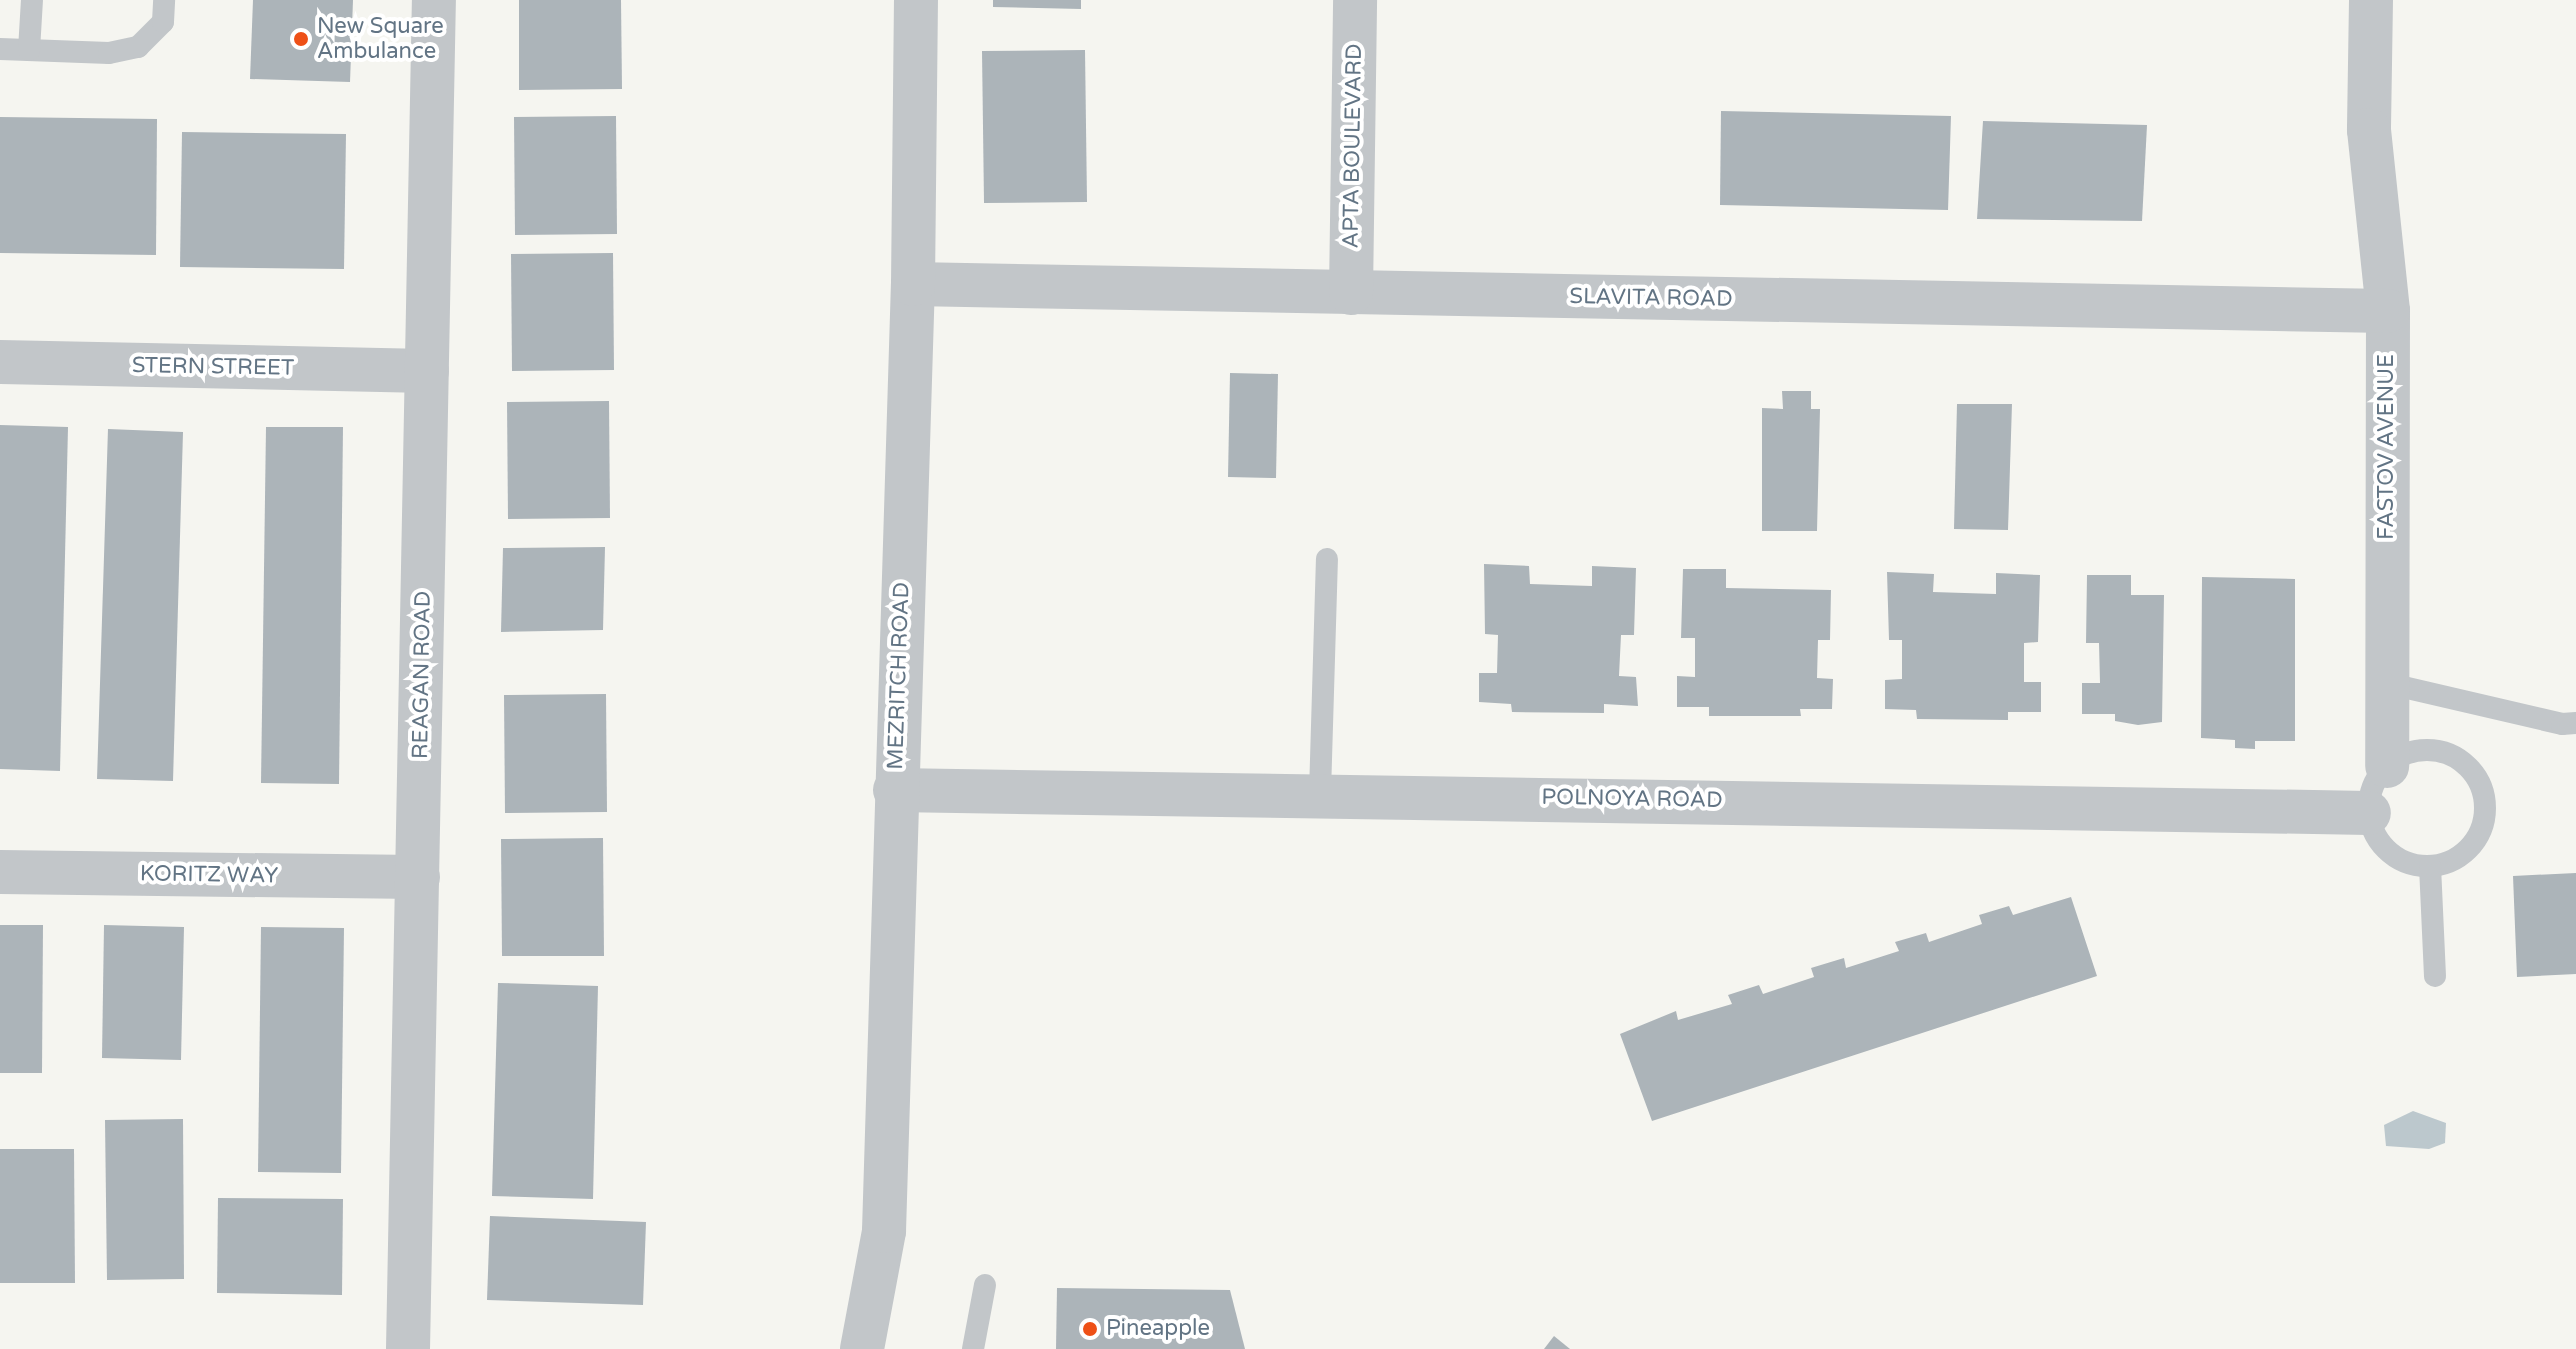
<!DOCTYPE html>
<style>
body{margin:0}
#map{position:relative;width:2576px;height:1349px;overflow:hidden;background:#f5f5f0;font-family:"Varela Round",sans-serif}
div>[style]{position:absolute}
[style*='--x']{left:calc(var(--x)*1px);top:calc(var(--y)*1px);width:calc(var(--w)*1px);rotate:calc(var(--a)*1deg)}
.water>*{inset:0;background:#bcc8cd}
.building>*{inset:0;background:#acb4b9}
.service>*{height:22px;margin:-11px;padding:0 11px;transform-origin:11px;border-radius:11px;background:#c2c6c9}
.service>.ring{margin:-11px;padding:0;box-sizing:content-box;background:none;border:22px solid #c2c6c9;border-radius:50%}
.minor>*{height:44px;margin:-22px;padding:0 22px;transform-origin:22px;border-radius:22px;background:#c2c6c9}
.dots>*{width:22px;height:22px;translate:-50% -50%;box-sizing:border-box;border:4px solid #fff;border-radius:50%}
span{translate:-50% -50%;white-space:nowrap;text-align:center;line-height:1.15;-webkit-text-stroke:8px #fff;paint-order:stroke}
.poi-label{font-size:22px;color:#627484}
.left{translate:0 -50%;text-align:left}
.street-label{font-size:22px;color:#627484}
</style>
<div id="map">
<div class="water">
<i style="clip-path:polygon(2413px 1111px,2446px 1123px,2445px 1143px,2429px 1149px,2386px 1146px,2384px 1125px)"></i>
</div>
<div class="building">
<i style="clip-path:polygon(253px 0,353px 0,350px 82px,250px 79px)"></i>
<i style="clip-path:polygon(519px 0,621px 0,622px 89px,519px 90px)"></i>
<i style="clip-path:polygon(993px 0,1081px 0,1081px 9px,993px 7px)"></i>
<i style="clip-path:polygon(1085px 50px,1087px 202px,984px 203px,982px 51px)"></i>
<i style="clip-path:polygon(1721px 111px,1951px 116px,1948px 210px,1720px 205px)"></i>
<i style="clip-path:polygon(616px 116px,617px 234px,515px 235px,514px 117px)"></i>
<i style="clip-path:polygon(0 117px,157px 119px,156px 255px,0 253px)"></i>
<i style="clip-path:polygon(1983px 121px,2147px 125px,2142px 221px,1977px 219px)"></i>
<i style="clip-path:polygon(182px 132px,346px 134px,344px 269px,180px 267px)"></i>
<i style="clip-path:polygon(613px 253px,614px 370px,512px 371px,511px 254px)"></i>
<i style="clip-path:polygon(1230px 373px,1278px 374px,1276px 478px,1228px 477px)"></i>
<i style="clip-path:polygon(1782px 391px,1811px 391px,1811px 409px,1820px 409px,1817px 531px,1762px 531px,1762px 408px,1783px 409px)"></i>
<i style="clip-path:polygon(609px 401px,610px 518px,508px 519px,507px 402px)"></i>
<i style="clip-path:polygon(1957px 404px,2012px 404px,2008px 530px,1954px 529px)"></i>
<i style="clip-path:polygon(0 425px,68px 427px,60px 771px,0 769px)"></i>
<i style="clip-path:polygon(266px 427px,343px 427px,339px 784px,261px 783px)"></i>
<i style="clip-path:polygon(108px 429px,183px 432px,173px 781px,97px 779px)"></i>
<i style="clip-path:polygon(605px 547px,603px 630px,501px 632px,503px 548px)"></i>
<i style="clip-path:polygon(1484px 564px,1529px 566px,1530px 584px,1592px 586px,1592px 566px,1636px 568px,1634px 635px,1621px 635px,1619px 676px,1636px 677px,1638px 706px,1604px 704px,1604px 713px,1512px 712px,1511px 704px,1479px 702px,1479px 673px,1497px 673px,1498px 635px,1485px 634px)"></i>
<i style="clip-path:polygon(1683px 569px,1726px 569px,1726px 588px,1831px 590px,1830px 640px,1818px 640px,1817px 678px,1833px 679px,1832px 709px,1800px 709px,1801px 716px,1709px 716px,1709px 707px,1677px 707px,1677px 676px,1695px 677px,1695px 638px,1681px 638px)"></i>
<i style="clip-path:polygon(1887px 572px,1934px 574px,1933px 592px,1996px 594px,1996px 573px,2040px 575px,2038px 642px,2024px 643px,2024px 682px,2041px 682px,2041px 712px,2008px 712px,2008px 720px,1917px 719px,1916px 710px,1885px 709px,1885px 680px,1902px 679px,1902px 640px,1889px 640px)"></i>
<i style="clip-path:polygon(2087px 575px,2131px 575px,2131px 595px,2164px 595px,2162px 722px,2138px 725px,2115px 721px,2115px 714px,2082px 714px,2082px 683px,2100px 683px,2099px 643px,2086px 643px)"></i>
<i style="clip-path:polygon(2202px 577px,2295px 579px,2295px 741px,2255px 741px,2255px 749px,2235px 748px,2235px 740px,2201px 738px)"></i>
<i style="clip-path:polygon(606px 694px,607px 812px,505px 813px,504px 695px)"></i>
<i style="clip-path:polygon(603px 838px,604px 956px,502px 956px,501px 839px)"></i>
<i style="clip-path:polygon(2576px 873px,2576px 974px,2517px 977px,2513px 876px)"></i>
<i style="clip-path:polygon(2071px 897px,2097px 976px,1652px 1121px,1620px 1034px,1676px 1011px,1678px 1020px,1732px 1004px,1728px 995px,1759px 985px,1763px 994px,1814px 977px,1811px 968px,1844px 958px,1846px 968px,1899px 951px,1895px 942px,1926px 933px,1929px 942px,1982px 924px,1979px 915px,2009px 906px,2013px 915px)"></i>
<i style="clip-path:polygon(0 925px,43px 925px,42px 1073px,0 1073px)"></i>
<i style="clip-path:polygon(104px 925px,184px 927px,181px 1060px,102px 1058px)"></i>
<i style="clip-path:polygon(261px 927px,344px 928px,341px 1173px,258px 1172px)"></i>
<i style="clip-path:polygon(498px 983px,598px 986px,593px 1199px,492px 1196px)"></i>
<i style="clip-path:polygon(183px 1119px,184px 1279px,107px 1280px,105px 1120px)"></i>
<i style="clip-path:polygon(0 1149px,74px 1149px,75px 1283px,0 1283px)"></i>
<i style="clip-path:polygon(218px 1198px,343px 1199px,342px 1295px,217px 1293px)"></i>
<i style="clip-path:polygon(490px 1216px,646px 1222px,643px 1305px,487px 1300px)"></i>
<i style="clip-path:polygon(1057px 1288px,1230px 1290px,1245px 1349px,1056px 1349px)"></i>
<i style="clip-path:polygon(1554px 1336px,1570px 1349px,1544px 1349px)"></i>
</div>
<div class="service">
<i style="--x:0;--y:49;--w:109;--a:2.1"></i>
<i style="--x:109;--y:53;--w:30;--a:-12"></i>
<i style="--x:138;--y:47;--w:35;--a:-45"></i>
<i style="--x:163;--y:22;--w:22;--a:-87"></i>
<i style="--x:29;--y:50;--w:50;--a:-86.6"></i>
<i style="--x:2386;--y:683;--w:181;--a:13.1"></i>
<i style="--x:2562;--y:724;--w:14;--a:-4"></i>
<i class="ring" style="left:2369px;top:750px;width:94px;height:94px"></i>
<i style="--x:1320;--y:793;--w:234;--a:-88.3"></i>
<i style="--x:2430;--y:866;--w:110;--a:87.4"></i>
<i style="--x:973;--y:1349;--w:65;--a:-79.4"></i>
</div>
<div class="minor">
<i style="--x:2371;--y:0;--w:130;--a:90.9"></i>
<i style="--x:2369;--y:130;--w:182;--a:84"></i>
<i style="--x:2388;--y:311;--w:455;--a:90.1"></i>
<i style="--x:913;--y:284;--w:1475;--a:1.05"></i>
<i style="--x:1351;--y:293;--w:293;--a:-89.2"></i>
<i style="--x:0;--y:362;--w:427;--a:1.2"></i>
<i style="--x:895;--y:790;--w:1474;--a:0.89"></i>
<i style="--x:0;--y:872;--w:418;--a:0.7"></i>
<i style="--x:408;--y:1349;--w:1349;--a:-88.9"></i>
<i style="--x:862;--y:1349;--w:120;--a:-79.4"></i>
<i style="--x:884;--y:1231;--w:947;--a:-88.25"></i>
<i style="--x:913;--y:284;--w:284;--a:-89.4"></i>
</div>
<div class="dots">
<i style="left:301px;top:39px;background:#ee5017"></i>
<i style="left:1090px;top:1329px;background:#ee5017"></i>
</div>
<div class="poi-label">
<span class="left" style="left:317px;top:39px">New Square<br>Ambulance</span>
<span class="left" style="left:1106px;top:1329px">Pineapple</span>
</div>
<div class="street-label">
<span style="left:1353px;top:146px;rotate:-89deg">APTA BOULEVARD</span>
<span style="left:1651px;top:298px;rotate:1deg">SLAVITA ROAD</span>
<span style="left:213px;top:367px;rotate:1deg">STERN STREET</span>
<span style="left:2387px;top:447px;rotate:-90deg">FASTOV AVENUE</span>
<span style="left:422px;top:675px;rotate:-89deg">REAGAN ROAD</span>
<span style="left:899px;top:676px;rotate:-88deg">MEZRITCH ROAD</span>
<span style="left:1632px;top:799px;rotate:1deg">POLNOYA ROAD</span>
<span style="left:209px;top:875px;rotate:1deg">KORITZ WAY</span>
</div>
</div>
